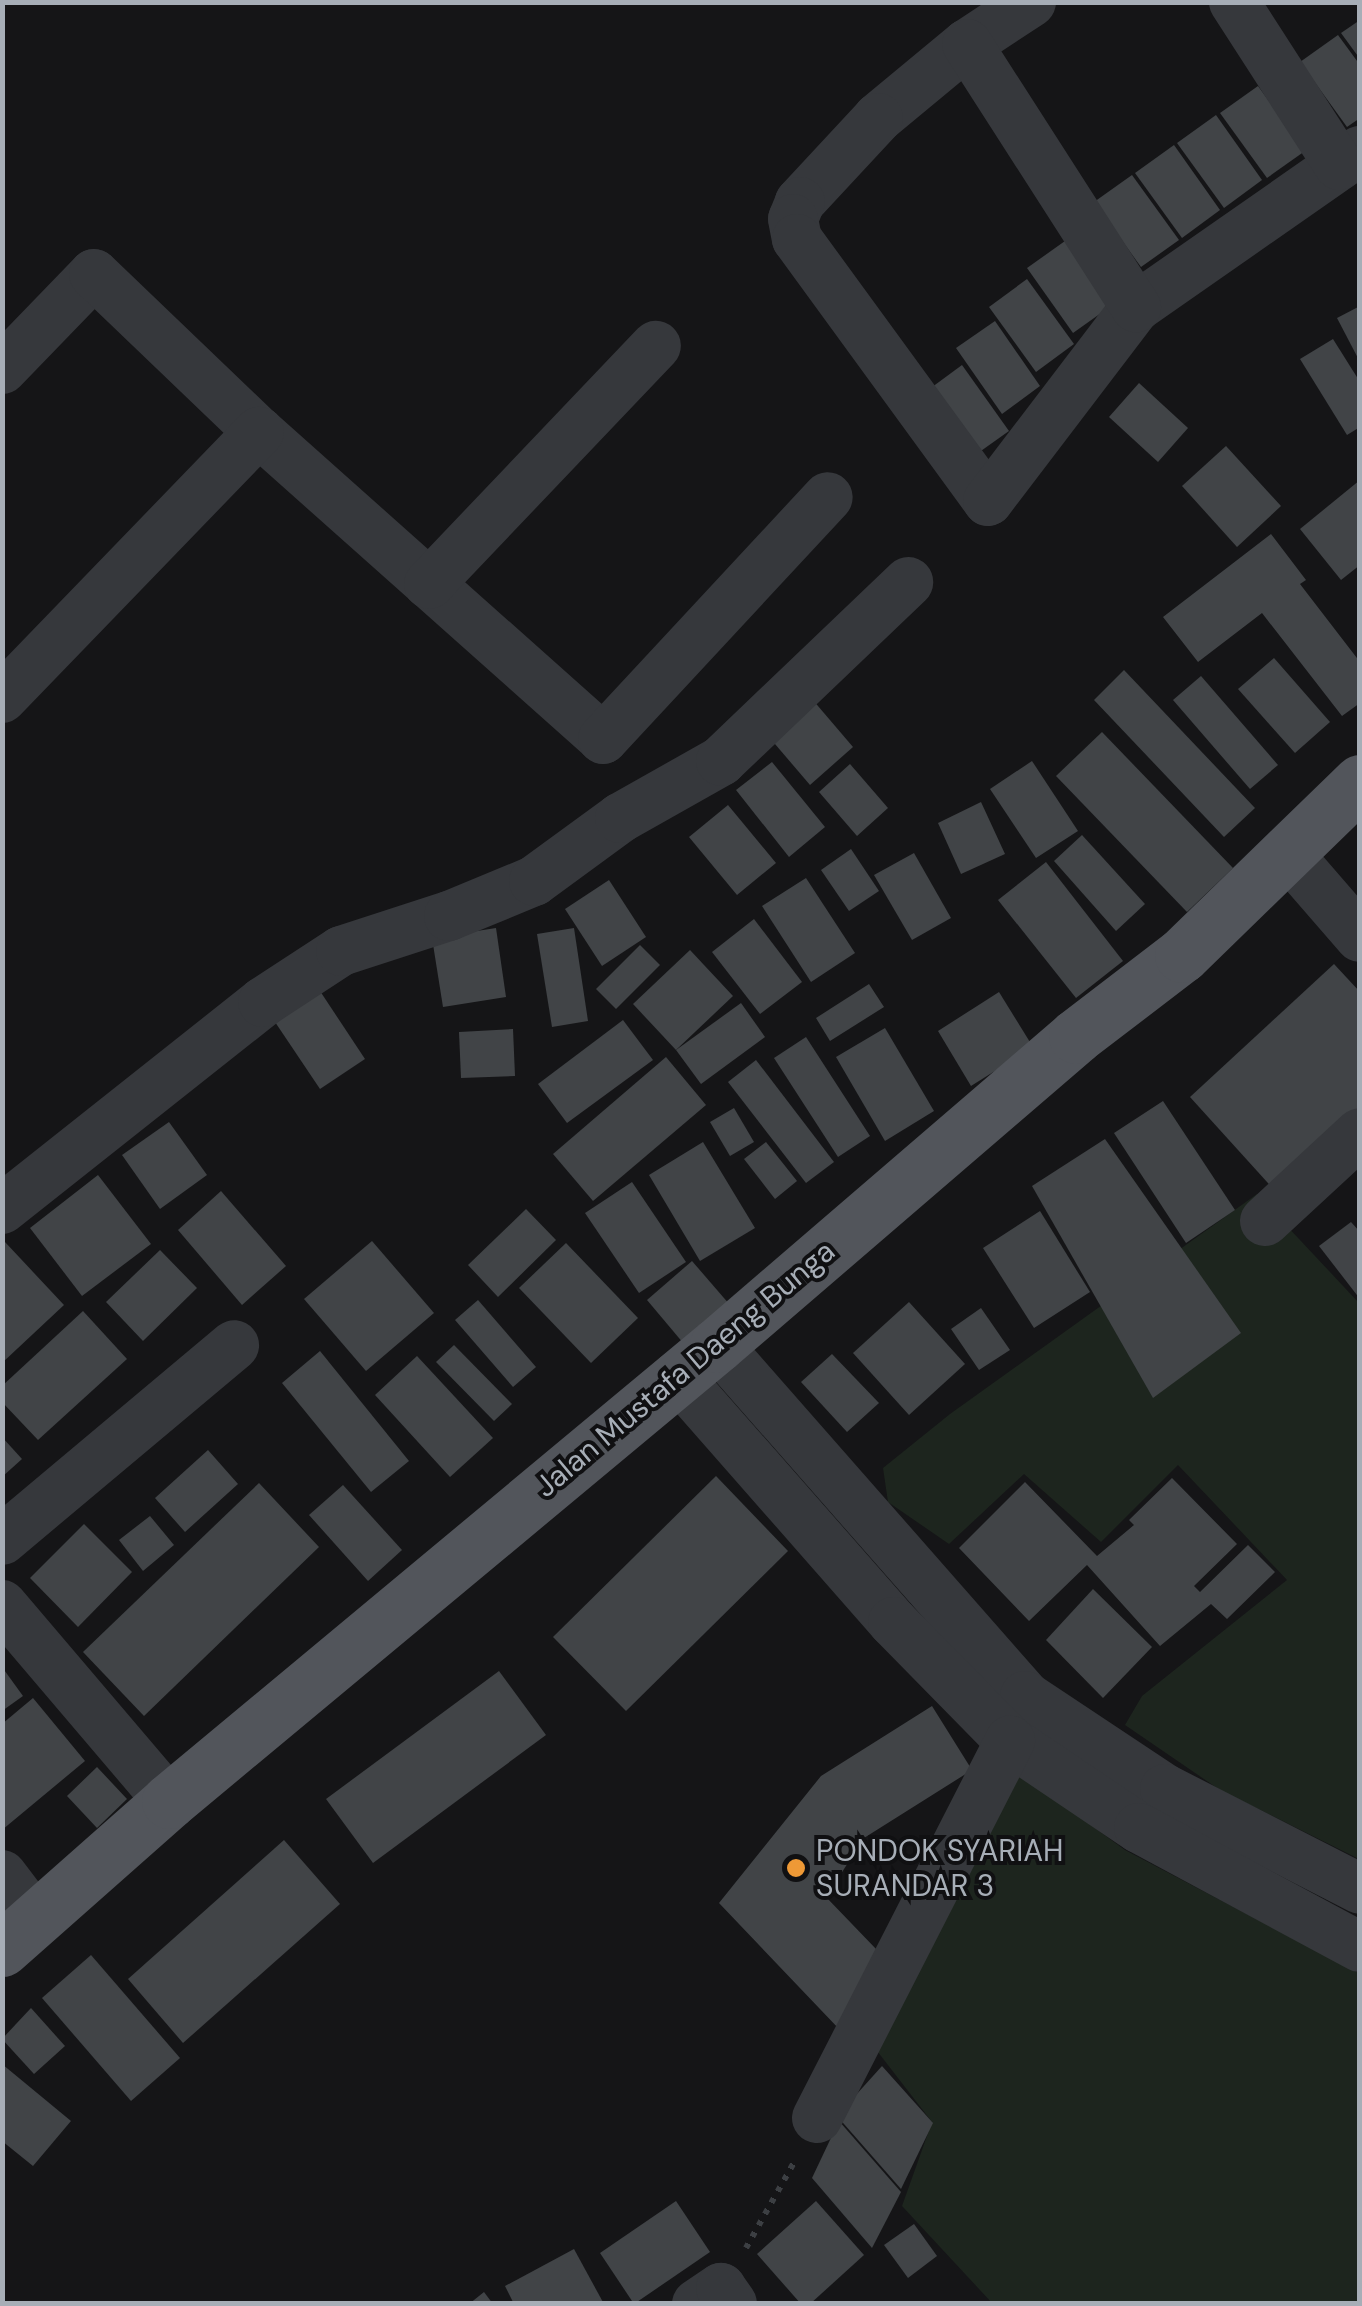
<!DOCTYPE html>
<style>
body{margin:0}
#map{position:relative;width:1362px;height:2306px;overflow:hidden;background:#151517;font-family:"DM Sans",sans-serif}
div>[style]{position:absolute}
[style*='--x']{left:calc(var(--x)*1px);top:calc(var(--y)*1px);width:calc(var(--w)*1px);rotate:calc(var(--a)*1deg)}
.green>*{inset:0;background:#1d251e}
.building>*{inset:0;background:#414447}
.path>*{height:6px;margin-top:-3px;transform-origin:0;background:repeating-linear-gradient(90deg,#3c3f43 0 5px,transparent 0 13px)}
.minor>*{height:50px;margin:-25px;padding:0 25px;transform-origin:25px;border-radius:25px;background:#36383c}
.primary>*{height:55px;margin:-27.5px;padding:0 27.5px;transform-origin:27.5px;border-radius:27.5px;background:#52555b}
.dots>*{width:28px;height:28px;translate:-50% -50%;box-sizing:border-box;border:5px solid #101012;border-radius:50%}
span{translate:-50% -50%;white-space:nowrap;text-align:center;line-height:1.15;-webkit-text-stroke:8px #101012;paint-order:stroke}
.street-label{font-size:30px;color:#a7aeb7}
.poi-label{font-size:30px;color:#a7aeb7}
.left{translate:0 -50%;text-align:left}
.frame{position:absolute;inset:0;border:5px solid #a7aeb7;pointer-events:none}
</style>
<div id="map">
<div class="green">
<i style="clip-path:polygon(1257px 1194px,1359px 1303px,1359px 1859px,1220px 1790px,1125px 1725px,1142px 1696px,1287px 1580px,1178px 1465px,1101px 1542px,1024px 1474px,949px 1544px,888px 1502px,883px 1468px,950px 1414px)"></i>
<i style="clip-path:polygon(1007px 1764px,1125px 1850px,1359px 1973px,1359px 2303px,992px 2303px,902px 2206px,932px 2122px,874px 2047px)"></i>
</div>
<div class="building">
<i style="clip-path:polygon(1360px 20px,1360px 59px,1341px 33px)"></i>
<i style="clip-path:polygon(1338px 35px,1360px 65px,1360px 118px,1347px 127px,1300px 62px)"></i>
<i style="clip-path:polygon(1258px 86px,1305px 151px,1267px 178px,1220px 113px)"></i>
<i style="clip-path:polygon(1216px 115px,1262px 180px,1224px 208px,1177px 143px)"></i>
<i style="clip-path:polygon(1174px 145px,1220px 210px,1182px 238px,1135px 173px)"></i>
<i style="clip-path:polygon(1132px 175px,1179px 240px,1141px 267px,1094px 202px)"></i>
<i style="clip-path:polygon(1065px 241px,1111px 306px,1073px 333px,1027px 268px)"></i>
<i style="clip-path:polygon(1027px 279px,1074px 344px,1036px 372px,989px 307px)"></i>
<i style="clip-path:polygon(1360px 306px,1360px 362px,1337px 318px)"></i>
<i style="clip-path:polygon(995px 321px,1040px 386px,1002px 414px,956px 348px)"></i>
<i style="clip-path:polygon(1333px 339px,1360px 382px,1360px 427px,1347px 435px,1300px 359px)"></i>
<i style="clip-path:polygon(962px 365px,1009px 431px,971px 458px,924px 393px)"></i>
<i style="clip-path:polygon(1139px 383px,1188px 428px,1158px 462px,1109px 417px)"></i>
<i style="clip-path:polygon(1226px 446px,1281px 506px,1237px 547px,1182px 486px)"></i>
<i style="clip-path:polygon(1360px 480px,1360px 565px,1341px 580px,1300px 529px)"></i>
<i style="clip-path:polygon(1271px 534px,1306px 580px,1300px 584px,1360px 662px,1360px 703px,1342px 716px,1262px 613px,1198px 662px,1163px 617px)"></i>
<i style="clip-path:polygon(1274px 658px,1330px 722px,1295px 753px,1238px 689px)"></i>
<i style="clip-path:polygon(1124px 670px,1255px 808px,1224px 837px,1094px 700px)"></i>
<i style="clip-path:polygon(1201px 676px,1278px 765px,1250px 789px,1173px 700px)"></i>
<i style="clip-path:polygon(812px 699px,853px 747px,810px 785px,769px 737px)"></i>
<i style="clip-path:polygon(1102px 732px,1233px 868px,1187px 912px,1056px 776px)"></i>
<i style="clip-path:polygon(1032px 761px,1078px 831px,1036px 858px,990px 789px)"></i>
<i style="clip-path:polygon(772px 762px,825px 827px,789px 857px,736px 790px)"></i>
<i style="clip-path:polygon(850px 764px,888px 808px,857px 836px,819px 792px)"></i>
<i style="clip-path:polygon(981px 802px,1005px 854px,961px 874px,938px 823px)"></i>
<i style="clip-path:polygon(728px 805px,776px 863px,737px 895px,689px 837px)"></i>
<i style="clip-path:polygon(1082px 835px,1145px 904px,1116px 931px,1054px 861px)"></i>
<i style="clip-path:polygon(851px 849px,879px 891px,849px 911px,821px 870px)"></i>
<i style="clip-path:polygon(914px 853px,951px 918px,912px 940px,874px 875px)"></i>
<i style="clip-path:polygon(1046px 862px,1123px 961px,1076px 998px,998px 900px)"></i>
<i style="clip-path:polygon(806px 878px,855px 953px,811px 982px,762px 906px)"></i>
<i style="clip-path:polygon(609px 880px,646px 937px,602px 966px,565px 909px)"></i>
<i style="clip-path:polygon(754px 919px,802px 982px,760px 1014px,712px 952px)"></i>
<i style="clip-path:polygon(496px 928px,506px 997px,443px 1007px,432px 938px)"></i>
<i style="clip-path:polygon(574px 928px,588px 1021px,552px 1027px,537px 934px)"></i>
<i style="clip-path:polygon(640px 945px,660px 965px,616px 1009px,596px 989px)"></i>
<i style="clip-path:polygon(690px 950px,733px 996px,676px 1050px,633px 1004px)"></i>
<i style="clip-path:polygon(1334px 964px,1360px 992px,1360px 1116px,1276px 1192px,1190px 1097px)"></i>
<i style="clip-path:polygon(869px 984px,884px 1007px,830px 1041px,816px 1018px)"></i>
<i style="clip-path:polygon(318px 988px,365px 1059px,320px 1089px,273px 1019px)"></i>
<i style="clip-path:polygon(999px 992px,1033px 1047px,971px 1086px,938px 1031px)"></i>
<i style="clip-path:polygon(741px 1003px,765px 1037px,701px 1084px,676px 1050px)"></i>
<i style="clip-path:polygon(623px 1020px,653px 1060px,567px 1123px,538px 1084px)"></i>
<i style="clip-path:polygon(885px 1028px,934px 1111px,885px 1141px,836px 1057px)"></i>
<i style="clip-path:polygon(513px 1029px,515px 1076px,461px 1078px,459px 1032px)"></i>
<i style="clip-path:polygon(806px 1037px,870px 1136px,838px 1157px,774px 1058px)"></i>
<i style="clip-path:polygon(666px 1057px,706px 1105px,593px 1201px,553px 1154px)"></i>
<i style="clip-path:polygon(756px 1060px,834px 1162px,806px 1183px,728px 1082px)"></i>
<i style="clip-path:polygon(1163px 1101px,1235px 1210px,1186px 1243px,1114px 1133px)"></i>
<i style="clip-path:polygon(734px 1108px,754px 1142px,730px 1156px,710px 1122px)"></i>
<i style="clip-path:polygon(169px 1122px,207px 1175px,160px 1209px,122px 1155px)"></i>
<i style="clip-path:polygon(1105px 1139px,1241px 1333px,1153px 1398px,1032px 1186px)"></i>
<i style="clip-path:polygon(703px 1142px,755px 1228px,700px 1261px,649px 1175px)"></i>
<i style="clip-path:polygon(766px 1142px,797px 1181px,775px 1199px,744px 1159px)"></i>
<i style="clip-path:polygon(98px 1175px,151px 1244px,82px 1296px,30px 1228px)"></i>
<i style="clip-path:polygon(632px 1182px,686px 1262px,639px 1293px,585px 1213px)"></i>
<i style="clip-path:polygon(221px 1191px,286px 1266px,242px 1305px,178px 1230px)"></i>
<i style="clip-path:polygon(526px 1209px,556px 1240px,498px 1297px,468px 1265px)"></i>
<i style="clip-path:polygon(1040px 1211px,1090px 1292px,1034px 1328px,983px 1248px)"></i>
<i style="clip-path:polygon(1351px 1222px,1360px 1232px,1360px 1299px,1319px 1246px)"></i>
<i style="clip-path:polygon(372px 1241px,434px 1313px,366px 1371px,304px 1299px)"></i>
<i style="clip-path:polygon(5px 1242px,64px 1305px,2px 1363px,2px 1244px)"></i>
<i style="clip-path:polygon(566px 1243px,638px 1318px,591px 1363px,519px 1288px)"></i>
<i style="clip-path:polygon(160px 1250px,197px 1288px,143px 1341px,106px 1302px)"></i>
<i style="clip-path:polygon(692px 1261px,730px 1305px,684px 1344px,647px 1300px)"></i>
<i style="clip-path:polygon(478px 1300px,536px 1367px,513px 1387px,455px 1320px)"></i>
<i style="clip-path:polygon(909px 1302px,965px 1364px,909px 1415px,853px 1353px)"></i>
<i style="clip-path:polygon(981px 1308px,1010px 1350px,979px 1370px,951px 1329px)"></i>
<i style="clip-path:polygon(83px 1311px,127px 1359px,38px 1440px,2px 1402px,2px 1386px)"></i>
<i style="clip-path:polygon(454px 1345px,512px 1404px,494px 1421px,436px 1362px)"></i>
<i style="clip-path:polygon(320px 1351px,409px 1461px,371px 1492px,282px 1383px)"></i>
<i style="clip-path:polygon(832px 1354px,879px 1403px,847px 1432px,801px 1382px)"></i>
<i style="clip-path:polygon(417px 1356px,493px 1438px,450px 1477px,375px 1395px)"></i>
<i style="clip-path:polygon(2px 1437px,22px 1459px,2px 1477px)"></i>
<i style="clip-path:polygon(208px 1450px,238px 1484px,185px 1532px,155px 1498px)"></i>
<i style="clip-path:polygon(716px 1476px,788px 1551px,626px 1711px,553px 1637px)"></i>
<i style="clip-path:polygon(1172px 1478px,1237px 1544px,1194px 1586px,1200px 1592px,1248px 1545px,1275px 1572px,1227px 1619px,1211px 1604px,1160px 1646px,1087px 1565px,1029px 1621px,959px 1548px,1025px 1482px,1097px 1556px,1134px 1525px,1129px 1520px)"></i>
<i style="clip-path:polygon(259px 1483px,319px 1547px,144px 1716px,83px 1652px)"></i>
<i style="clip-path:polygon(343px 1485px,402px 1550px,368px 1581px,309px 1515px)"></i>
<i style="clip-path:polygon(150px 1516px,174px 1545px,143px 1571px,119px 1540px)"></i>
<i style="clip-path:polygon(84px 1524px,132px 1572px,78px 1627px,30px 1578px)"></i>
<i style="clip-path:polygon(1093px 1589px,1152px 1647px,1103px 1698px,1046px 1640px)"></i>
<i style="clip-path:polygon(2px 1667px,23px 1696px,2px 1711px)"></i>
<i style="clip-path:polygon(499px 1671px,546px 1735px,373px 1863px,326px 1799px)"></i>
<i style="clip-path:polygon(33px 1698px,85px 1761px,2px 1830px,2px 1724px)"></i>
<i style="clip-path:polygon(932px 1706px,972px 1770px,864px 1838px,826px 1897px,877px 1950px,840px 2030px,719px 1903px,821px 1776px)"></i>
<i style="clip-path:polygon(97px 1767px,127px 1799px,97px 1828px,67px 1796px)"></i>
<i style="clip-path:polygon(284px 1840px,340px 1904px,183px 2043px,128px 1979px)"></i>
<i style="clip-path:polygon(91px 1955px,180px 2058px,131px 2101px,42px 1998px)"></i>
<i style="clip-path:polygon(31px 2008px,65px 2046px,34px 2074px,2px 2039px)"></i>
<i style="clip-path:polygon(2px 2064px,71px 2121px,33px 2166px,2px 2141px)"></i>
<i style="clip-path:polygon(882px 2066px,933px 2123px,901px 2189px,837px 2116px)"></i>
<i style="clip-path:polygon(839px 2121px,901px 2192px,872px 2248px,812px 2178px)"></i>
<i style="clip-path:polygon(676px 2201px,710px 2252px,634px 2304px,600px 2253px)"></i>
<i style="clip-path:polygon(816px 2201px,864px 2255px,810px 2304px,801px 2304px,757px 2254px)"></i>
<i style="clip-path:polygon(914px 2224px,937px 2256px,908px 2278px,884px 2245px)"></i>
<i style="clip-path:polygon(574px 2249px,604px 2304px,514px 2304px,505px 2286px)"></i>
<i style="clip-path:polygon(484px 2292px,493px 2304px,469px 2304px)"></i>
</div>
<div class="path">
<i style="--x:746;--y:2248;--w:102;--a:-60.7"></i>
</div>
<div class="minor">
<i style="--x:1031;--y:2;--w:77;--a:146.7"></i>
<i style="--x:967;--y:44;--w:116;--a:140.3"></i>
<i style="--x:878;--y:118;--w:115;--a:132.9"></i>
<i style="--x:800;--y:202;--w:18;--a:112"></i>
<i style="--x:793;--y:219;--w:20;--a:79"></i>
<i style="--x:797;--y:239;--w:324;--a:53.9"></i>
<i style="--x:988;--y:501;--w:244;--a:-52.7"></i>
<i style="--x:1136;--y:307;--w:273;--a:-34.9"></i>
<i style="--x:1234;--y:2;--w:194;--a:57.2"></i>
<i style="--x:967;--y:44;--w:313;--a:57.3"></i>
<i style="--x:2;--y:369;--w:132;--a:-45.9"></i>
<i style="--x:94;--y:274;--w:228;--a:43.8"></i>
<i style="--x:259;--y:432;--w:461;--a:41.7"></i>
<i style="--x:603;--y:739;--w:330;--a:-47.1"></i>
<i style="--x:429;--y:584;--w:329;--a:-46.4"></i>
<i style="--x:2;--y:698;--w:370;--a:-46"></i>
<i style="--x:1287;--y:853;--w:111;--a:49"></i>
<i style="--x:2;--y:1209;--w:333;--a:-38.4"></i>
<i style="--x:263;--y:1002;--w:93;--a:-33.2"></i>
<i style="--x:341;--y:951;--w:114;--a:-18"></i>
<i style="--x:449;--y:916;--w:92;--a:-22.4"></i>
<i style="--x:534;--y:881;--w:107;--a:-36.2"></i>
<i style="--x:620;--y:818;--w:116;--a:-29.4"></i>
<i style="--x:721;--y:761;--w:259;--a:-43.7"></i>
<i style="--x:1265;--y:1221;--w:129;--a:-42.8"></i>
<i style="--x:717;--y:1345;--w:467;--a:48.7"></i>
<i style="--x:1025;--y:1696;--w:168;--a:33.6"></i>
<i style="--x:1165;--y:1789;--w:219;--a:27.1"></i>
<i style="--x:677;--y:1376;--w:327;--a:48.7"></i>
<i style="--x:893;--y:1622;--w:167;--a:45.5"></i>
<i style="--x:1010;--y:1741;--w:156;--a:34"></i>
<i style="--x:1139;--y:1828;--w:251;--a:28.3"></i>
<i style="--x:2;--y:1540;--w:303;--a:-40"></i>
<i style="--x:2;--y:1605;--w:257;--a:49.6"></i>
<i style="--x:2;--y:1875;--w:56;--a:52.9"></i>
<i style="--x:817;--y:2118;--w:424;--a:-62.9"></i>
<i style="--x:697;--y:2304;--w:29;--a:-34"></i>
<i style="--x:721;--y:2288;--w:19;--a:55"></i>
</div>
<div class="primary">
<i style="--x:2;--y:1949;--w:223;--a:-41.5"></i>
<i style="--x:169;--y:1801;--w:713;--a:-39.76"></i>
<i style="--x:717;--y:1345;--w:474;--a:-40.7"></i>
<i style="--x:1076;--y:1036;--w:133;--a:-37.4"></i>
<i style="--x:1182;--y:955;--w:248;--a:-44.2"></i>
</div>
<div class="dots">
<i style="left:796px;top:1868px;background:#ee9936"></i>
</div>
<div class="street-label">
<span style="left:685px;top:1369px;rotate:-40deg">Jalan Mustafa Daeng Bunga</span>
</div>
<div class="poi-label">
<span class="left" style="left:816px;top:1868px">PONDOK SYARIAH<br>SURANDAR 3</span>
</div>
<div class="frame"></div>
</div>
